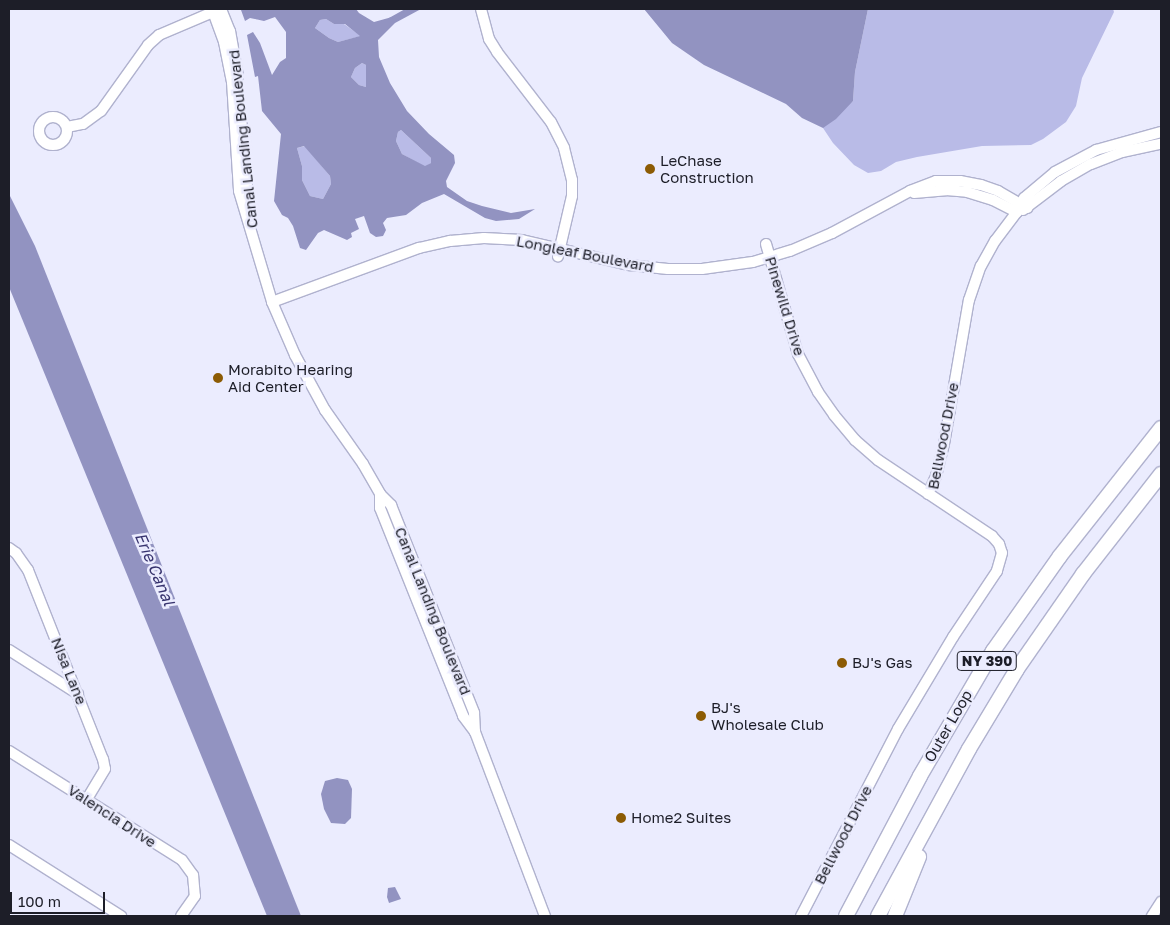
<!DOCTYPE html>
<style>
body{margin:0}
#map{position:relative;width:1170px;height:925px;overflow:hidden;background:#ebecfe;font-family:"Golos Text",sans-serif}
div>[style]{position:absolute}
[style*='--x']{left:calc(var(--x)*1px);top:calc(var(--y)*1px);width:calc(var(--w)*1px);rotate:calc(var(--a)*1deg)}
.green>*{inset:0;background:#b9bbe7}
.water>*{inset:0;background:#9293c1}
.stream>*{height:2px;margin:-1px;padding:0 1px;transform-origin:1px;border-radius:1px;background:#9293c1}
.roads{filter:drop-shadow(1px 0 #b0b2ce) drop-shadow(-1px 0 #b0b2ce) drop-shadow(0 1px #b0b2ce) drop-shadow(0 -1px #b0b2ce)}
.minor>*{height:10px;margin:-5px;padding:0 5px;transform-origin:5px;border-radius:5px;background:#fff}
.minor>.ring{margin:-5px;padding:0;box-sizing:content-box;background:none;border:10px solid #fff;border-radius:50%}
.highway>*{height:14px;margin:-7px;padding:0 7px;transform-origin:7px;border-radius:7px;background:#fff}
.dots>*{width:14px;height:14px;translate:-50% -50%;box-sizing:border-box;border:2px solid #ebecfe;border-radius:50%}
span{translate:-50% -50%;white-space:nowrap;text-align:center;line-height:1.15;-webkit-text-stroke:5px #ebecfe;paint-order:stroke}
.shield-label span{padding:1px 4px;background:#ebecfe;border:1px solid;border-radius:4px;-webkit-text-stroke-width:0}
.shield-label{font-size:14px;color:#1d1e28;font-weight:700}
.street-label{font-size:15px;color:#1d1e28}
.poi-label{font-size:15px;color:#1d1e28}
.left{translate:0 -50%;text-align:left}
.water-label{font-size:16px;color:#37336e;font-style:italic}
.frame{position:absolute;inset:0;border:10px solid #1d1e28;pointer-events:none}
.scale{position:absolute;left:10px;top:892px;width:95px;height:22px;box-sizing:border-box;border:2px solid #1d1e28;border-top:0;padding-left:6px;font-size:15px;line-height:18px;white-space:nowrap;color:#1d1e28;-webkit-text-stroke:4px #ebecfe;paint-order:stroke}
</style>
<div id="map">
<div class="green">
<i style="clip-path:polygon(868px 9px,1113px 9px,1114px 12px,1082px 78px,1076px 106px,1066px 122px,1043px 139px,1031px 145px,982px 146px,917px 157px,896px 162px,881px 171px,868px 173px,854px 165px,833px 143px,823px 128px,823px 123px,853px 101px,855px 72px)"></i>
<i style="clip-path:polygon(326px 19px,334px 24px,344px 24px,361px 36px,338px 42px,329px 38px,315px 28px,320px 20px)"></i>
<i style="clip-path:polygon(362px 63px,366px 65px,366px 87px,359px 85px,351px 77px,355px 68px)"></i>
<i style="clip-path:polygon(401px 130px,431px 158px,431px 163px,425px 167px,402px 154px,396px 141px,398px 132px)"></i>
<i style="clip-path:polygon(305px 146px,330px 176px,331px 184px,323px 199px,310px 196px,302px 180px,302px 166px,297px 148px)"></i>
</div>
<div class="water">
<i style="clip-path:polygon(evenodd,243px 9px,356px 9px,359px 13px,374px 22px,392px 17px,408px 9px,421px 9px,395px 23px,378px 40px,379px 57px,390px 83px,407px 111px,429px 134px,454px 155px,455px 163px,446px 181px,447px 187px,467px 201px,482px 206px,511px 213px,535px 209px,519px 219px,496px 221px,485px 218px,444px 194px,422px 203px,406px 215px,387px 218px,383px 223px,386px 230px,383px 236px,376px 237px,370px 233px,364px 216px,355px 219px,359px 229px,351px 233px,352px 237px,347px 240px,324px 230px,318px 233px,306px 250px,300px 248px,293px 226px,288px 218px,282px 215px,274px 201px,281px 134px,262px 111px,258px 76px,255px 77px,247px 35px,253px 32px,260px 43px,272px 75px,280px 62px,286px 58px,286px 32px,275px 17px,264px 21px,250px 18px,245px 21px,241px 10px,243px 9px,326px 19px,334px 24px,345px 24px,360px 36px,338px 42px,329px 38px,315px 28px,320px 20px,326px 19px,243px 9px,362px 63px,366px 65px,366px 87px,359px 85px,351px 77px,355px 68px,362px 63px,243px 9px,401px 130px,431px 158px,431px 163px,425px 166px,402px 154px,396px 141px,398px 132px,401px 130px,243px 9px,304px 146px,330px 176px,331px 184px,323px 199px,310px 196px,302px 180px,302px 166px,297px 148px,304px 146px)"></i>
<i style="clip-path:polygon(644px 9px,868px 9px,855px 72px,853px 101px,836px 119px,823px 128px,802px 118px,786px 104px,704px 65px,672px 43px)"></i>
<i style="clip-path:polygon(9px 194px,35px 246px,301px 916px,267px 916px,9px 287px)"></i>
<i style="clip-path:polygon(337px 778px,348px 780px,352px 789px,351px 818px,345px 824px,331px 823px,324px 809px,321px 794px,325px 781px)"></i>
<i style="clip-path:polygon(395px 887px,401px 899px,389px 903px,387px 897px,388px 888px)"></i>
</div>
<div class="stream">
<i style="--x:389;--y:19;--w:21;--a:-29"></i>
</div>
<div class="roads">
<div class="minor">
<i style="--x:212;--y:9;--w:35;--a:70"></i>
<i style="--x:224;--y:42;--w:41;--a:78.7"></i>
<i style="--x:232;--y:82;--w:109;--a:86.3"></i>
<i style="--x:239;--y:191;--w:116;--a:73.4"></i>
<i style="--x:272;--y:302;--w:58;--a:66.5"></i>
<i style="--x:295;--y:355;--w:63;--a:61.4"></i>
<i style="--x:325;--y:410;--w:66;--a:54.9"></i>
<i style="--x:363;--y:464;--w:34;--a:60"></i>
<i style="--x:380;--y:494;--w:16;--a:45"></i>
<i style="--x:391;--y:505;--w:224;--a:68.2"></i>
<i style="--x:474;--y:713;--w:19;--a:87"></i>
<i style="--x:221;--y:9;--w:24;--a:68"></i>
<i style="--x:230;--y:31;--w:46;--a:79.9"></i>
<i style="--x:481;--y:9;--w:31;--a:75"></i>
<i style="--x:489;--y:39;--w:15;--a:58"></i>
<i style="--x:497;--y:52;--w:88;--a:52.4"></i>
<i style="--x:551;--y:122;--w:29;--a:63"></i>
<i style="--x:564;--y:148;--w:33;--a:76"></i>
<i style="--x:572;--y:180;--w:16;--a:90"></i>
<i style="--x:572;--y:196;--w:62;--a:103.1"></i>
<i style="--x:241;--y:116;--w:47;--a:86.3"></i>
<i style="--x:244;--y:163;--w:45;--a:82.4"></i>
<i class="ring" style="left:39px;top:117px;width:18px;height:18px"></i>
<i style="--x:67;--y:127;--w:16;--a:-11"></i>
<i style="--x:83;--y:124;--w:22;--a:-36"></i>
<i style="--x:101;--y:111;--w:81;--a:-54.5"></i>
<i style="--x:148;--y:45;--w:15;--a:-42"></i>
<i style="--x:159;--y:35;--w:66;--a:-23.1"></i>
<i style="--x:914;--y:193;--w:32;--a:-5"></i>
<i style="--x:946;--y:190;--w:21;--a:5"></i>
<i style="--x:967;--y:192;--w:27;--a:17"></i>
<i style="--x:993;--y:200;--w:27;--a:27"></i>
<i style="--x:1023;--y:210;--w:48;--a:-37.3"></i>
<i style="--x:1061;--y:181;--w:34;--a:-30"></i>
<i style="--x:1091;--y:164;--w:33;--a:-21"></i>
<i style="--x:1122;--y:152;--w:40;--a:-12"></i>
<i style="--x:766;--y:244;--w:115;--a:73.8"></i>
<i style="--x:798;--y:354;--w:43;--a:62.2"></i>
<i style="--x:818;--y:392;--w:28;--a:55"></i>
<i style="--x:834;--y:415;--w:33;--a:50"></i>
<i style="--x:855;--y:440;--w:30;--a:41"></i>
<i style="--x:878;--y:460;--w:137;--a:33.7"></i>
<i style="--x:992;--y:536;--w:11;--a:49"></i>
<i style="--x:999;--y:544;--w:9;--a:72"></i>
<i style="--x:1002;--y:553;--w:19;--a:106"></i>
<i style="--x:997;--y:571;--w:79;--a:123.7"></i>
<i style="--x:953;--y:637;--w:107;--a:120.9"></i>
<i style="--x:898;--y:729;--w:211;--a:117.4"></i>
<i style="--x:272;--y:302;--w:157;--a:-20.2"></i>
<i style="--x:419;--y:248;--w:32;--a:-13"></i>
<i style="--x:450;--y:241;--w:34;--a:-5"></i>
<i style="--x:484;--y:238;--w:38;--a:3"></i>
<i style="--x:522;--y:240;--w:110;--a:13.2"></i>
<i style="--x:629;--y:265;--w:39;--a:6"></i>
<i style="--x:668;--y:269;--w:34;--a:0"></i>
<i style="--x:702;--y:269;--w:51;--a:-7.8"></i>
<i style="--x:753;--y:262;--w:39;--a:-17"></i>
<i style="--x:790;--y:251;--w:46;--a:-23.2"></i>
<i style="--x:832;--y:233;--w:89;--a:-28.3"></i>
<i style="--x:910;--y:191;--w:28;--a:-21"></i>
<i style="--x:936;--y:181;--w:24;--a:0"></i>
<i style="--x:960;--y:181;--w:21;--a:11"></i>
<i style="--x:981;--y:185;--w:18;--a:19"></i>
<i style="--x:998;--y:191;--w:34;--a:30"></i>
<i style="--x:380;--y:494;--w:14;--a:90"></i>
<i style="--x:380;--y:508;--w:224;--a:68.2"></i>
<i style="--x:463;--y:716;--w:20;--a:53"></i>
<i style="--x:475;--y:732;--w:197;--a:69.2"></i>
<i style="--x:928;--y:494;--w:20;--a:-66"></i>
<i style="--x:936;--y:476;--w:33;--a:-76"></i>
<i style="--x:944;--y:444;--w:146;--a:-80.2"></i>
<i style="--x:969;--y:300;--w:36;--a:-71"></i>
<i style="--x:981;--y:266;--w:29;--a:-61"></i>
<i style="--x:995;--y:241;--w:36;--a:-53"></i>
<i style="--x:1017;--y:212;--w:16;--a:-63"></i>
<i style="--x:1024;--y:198;--w:40;--a:-40"></i>
<i style="--x:1055;--y:172;--w:47;--a:-28.2"></i>
<i style="--x:1096;--y:150;--w:67;--a:-15.5"></i>
<i style="--x:9;--y:548;--w:9;--a:36"></i>
<i style="--x:16;--y:553;--w:21;--a:55"></i>
<i style="--x:28;--y:570;--w:203;--a:68.4"></i>
<i style="--x:103;--y:759;--w:10;--a:79"></i>
<i style="--x:105;--y:769;--w:35;--a:121"></i>
<i style="--x:9;--y:650;--w:82;--a:32.5"></i>
<i style="--x:9;--y:751;--w:204;--a:32.2"></i>
<i style="--x:182;--y:860;--w:19;--a:54"></i>
<i style="--x:193;--y:875;--w:21;--a:85"></i>
<i style="--x:195;--y:896;--w:24;--a:125"></i>
<i style="--x:9;--y:845;--w:133;--a:32.4"></i>
<i style="--x:1152;--y:916;--w:17;--a:-57"></i>
</div>
<div class="highway">
<i style="--x:846;--y:916;--w:158;--a:-62.1"></i>
<i style="--x:920;--y:776;--w:145;--a:-59.7"></i>
<i style="--x:993;--y:651;--w:116;--a:-54.8"></i>
<i style="--x:1060;--y:556;--w:163;--a:-51.7"></i>
<i style="--x:878;--y:916;--w:190;--a:-61.4"></i>
<i style="--x:969;--y:749;--w:93;--a:-59"></i>
<i style="--x:1017;--y:669;--w:116;--a:-55.2"></i>
<i style="--x:1083;--y:574;--w:127;--a:-52"></i>
<i style="--x:895;--y:916;--w:64;--a:-67.9"></i>
</div>
</div>
<div class="dots">
<i style="left:650px;top:169px;background:#8c5b04"></i>
<i style="left:218px;top:378px;background:#8c5b04"></i>
<i style="left:842px;top:663px;background:#8c5b04"></i>
<i style="left:701px;top:716px;background:#8c5b04"></i>
<i style="left:621px;top:818px;background:#8c5b04"></i>
</div>
<div class="shield-label">
<span style="left:987px;top:661px">NY 390</span>
</div>
<div class="street-label">
<span style="left:243px;top:139px;rotate:-96deg">Canal Landing Boulevard</span>
<span style="left:585px;top:254px;rotate:11deg">Longleaf Boulevard</span>
<span style="left:785px;top:306px;rotate:73deg">Pinewild Drive</span>
<span style="left:943px;top:436px;rotate:-79deg">Bellwood Drive</span>
<span style="left:433px;top:611px;rotate:68deg">Canal Landing Boulevard</span>
<span style="left:69px;top:671px;rotate:68deg">Nisa Lane</span>
<span style="left:948px;top:726px;rotate:-60deg">Outer Loop</span>
<span style="left:112px;top:816px;rotate:33deg">Valencia Drive</span>
<span style="left:843px;top:835px;rotate:-63deg">Bellwood Drive</span>
</div>
<div class="poi-label">
<span class="left" style="left:660px;top:169px">LeChase<br>Construction</span>
<span class="left" style="left:228px;top:378px">Morabito Hearing<br>Aid Center</span>
<span class="left" style="left:852px;top:663px">BJ's Gas</span>
<span class="left" style="left:711px;top:716px">BJ's<br>Wholesale Club</span>
<span class="left" style="left:631px;top:818px">Home2 Suites</span>
</div>
<div class="water-label">
<span style="left:155px;top:569px;rotate:67deg">Erie Canal</span>
</div>
<div class="frame"></div>
<div class="scale">100 m</div>
</div>
